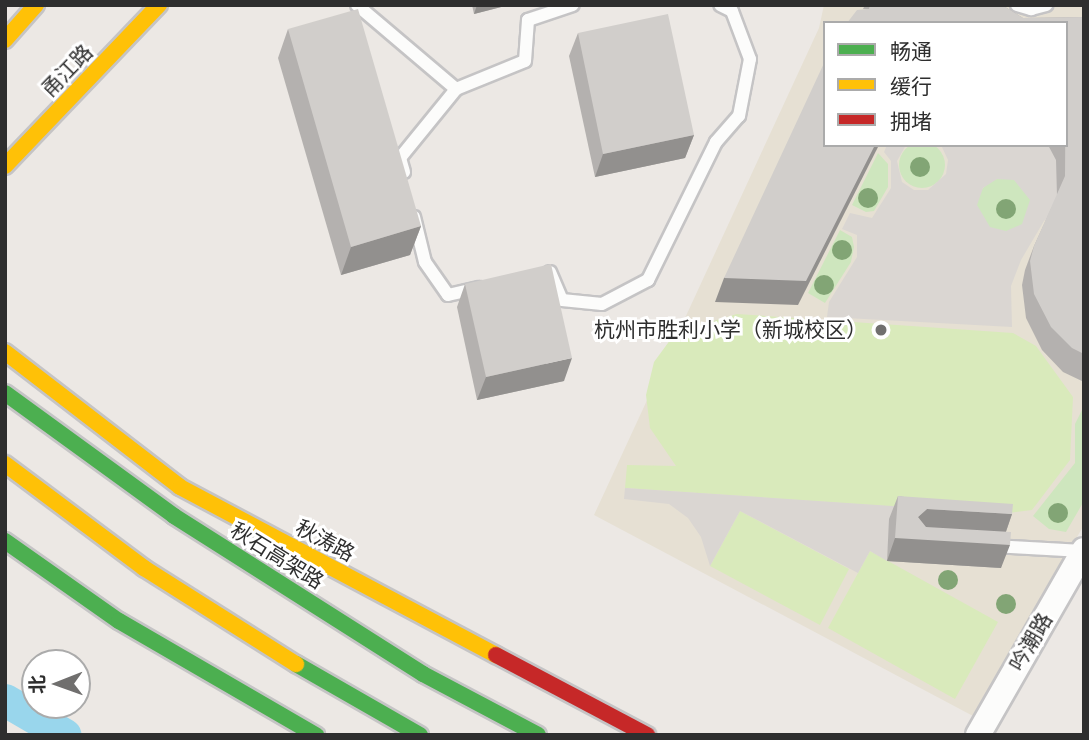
<!DOCTYPE html>
<meta charset="utf-8">
<style>
body{margin:0}
#map{position:relative;width:1089px;height:740px;overflow:hidden;background:#ece8e4;font-family:"Public Sans","Noto Sans SC",sans-serif}
div>[style]{position:absolute}
[style*='--x']{left:calc(var(--x)*1px);top:calc(var(--y)*1px);width:calc(var(--w)*1px);rotate:calc(var(--a)*1deg)}
.education>*{inset:0;background:#e6e0d3}
.green>*{inset:0;background:#cee6be}
.round{border-radius:50%}
.pitch>*{inset:0;background:#d9eabb}
.plaza>*{inset:0;background:#dad6d2}
.canal>*{height:33px;margin:-16.5px;padding:0 16.5px;transform-origin:16.5px;border-radius:16.5px;background:#99d6ec}
.roads{filter:drop-shadow(2px 0 #c5c4c5) drop-shadow(-2px 0 #c5c4c5) drop-shadow(0 2px #c5c4c5) drop-shadow(0 -2px #c5c4c5)}
.lane>*{height:12px;margin:-6px;padding:0 6px;transform-origin:6px;border-radius:6px;background:#fcfcfb}
.street>*{height:24px;margin:-12px;padding:0 12px;transform-origin:12px;border-radius:12px;background:#fcfcfb}
.fast>*{height:16px;margin:-8px;padding:0 8px;transform-origin:8px;border-radius:8px;background:#4caf50}
.slow>*{height:16px;margin:-8px;padding:0 8px;transform-origin:8px;border-radius:8px;background:#ffc107}
.jam>*{height:16px;margin:-8px;padding:0 8px;transform-origin:8px;border-radius:8px;background:#c62828}
.trees>*{width:20px;height:20px;margin:-10px;border-radius:50%;background:#82a575}
.wall>*{inset:0;background:#b4b1af}
.shaded-wall>*{inset:0;background:#92908e}
.building>*{inset:0;background:#d1cecb}
.dots>*{width:19px;height:19px;translate:-50% -50%;box-sizing:border-box;border:4px solid #fff;border-radius:50%}
span{translate:-50% -50%;white-space:nowrap;text-align:center;line-height:1.15;-webkit-text-stroke:6px #fff;paint-order:stroke}
.street-label{font-size:21px;color:#2e2e2e}
.poi-label{font-size:21px;color:#2e2e2e}
.right{translate:-100% -50%;text-align:right}
.frame{position:absolute;inset:0;border:7px solid #2e2e2e;pointer-events:none}
.legend{position:absolute;left:823px;top:21px;width:245px;height:126px;box-sizing:border-box;background:#fff;border:2px solid #ababab;margin:0;padding:9px 12px;list-style:none;font-size:21px;color:#2e2e2e}
.legend li{display:flex;align-items:center;gap:14px;height:35px}
.legend b{width:35px;border:2px solid #ababab}
.north{position:absolute;left:21px;top:649px;width:70px;height:70px;box-sizing:border-box;background:#fff;border:2px solid #ababab;border-radius:50%;rotate:269deg;font-size:19px;font-weight:700;line-height:28px;text-align:center;color:#2e2e2e}
.north::after{content:'';display:block;margin:auto;width:24px;height:32px;background:#706f6e;clip-path:polygon(50% 0,100% 100%,50% 72%,0 100%)}
</style>
<div id="map">
<div class="education">
<i style="clip-path:polygon(evenodd,824px 5px,1084px 5px,1084px 525px,973px 716px,594px 515px,819px 28px,824px 5px,825px 23px,1066px 23px,1066px 145px,825px 145px,825px 23px)"></i>
</div>
<div class="green">
<i class="round" style="left:899px;top:142px;width:46px;height:46px"></i>
<i style="clip-path:polygon(878px 153px,888px 164px,888px 187px,874px 211px,866px 212px,852px 205px)"></i>
<i class="round" style="left:977px;top:178px;width:54px;height:54px"></i>
<i style="clip-path:polygon(840px 230px,852px 237px,854px 247px,851px 262px,825px 303px,808px 293px)"></i>
<i style="clip-path:polygon(1084px 406px,1084px 501px,1066px 532px,1049px 529px,1033px 516px,1075px 463px,1075px 424px)"></i>
</div>
<div class="pitch">
<i style="clip-path:polygon(737px 314px,1013px 333px,1036px 346px,1073px 397px,1070px 460px,1032px 510px,1001px 514px,625px 488px,627px 465px,676px 466px,650px 428px,646px 395px,654px 362px,676px 332px)"></i>
<i style="clip-path:polygon(740px 511px,849px 569px,820px 625px,710px 566px)"></i>
<i style="clip-path:polygon(870px 551px,998px 622px,955px 699px,828px 628px)"></i>
</div>
<div class="plaza">
<i style="clip-path:polygon(evenodd,887px 145px,906px 145px,897px 161px,902px 182px,914px 190px,928px 190px,946px 174px,948px 160px,941px 145px,1066px 145px,1072px 195px,1044px 221px,1021px 260px,1011px 286px,1012px 327px,827px 317px,829px 302px,857px 257px,857px 235px,842px 229px,850px 213px,872px 218px,891px 188px,891px 161px,884px 152px,887px 145px,997px 179px,1014px 180px,1030px 200px,1022px 224px,1006px 231px,990px 227px,977px 205px,983px 188px,997px 179px)"></i>
<i style="clip-path:polygon(625px 488px,996px 513px,890px 519px,887px 561px,870px 551px,858px 573px,740px 511px,710px 566px,701px 537px,688px 518px,669px 504px,624px 499px)"></i>
</div>
<div class="canal">
<i style="--x:5;--y:700;--w:69;--a:30.3"></i>
</div>
<div class="roads">
<div class="lane">
<i style="--x:357;--y:5;--w:130;--a:40.3"></i>
<i style="--x:1017;--y:5;--w:15;--a:16"></i>
<i style="--x:1031;--y:9;--w:16;--a:-15"></i>
<i style="--x:404;--y:172;--w:15;--a:-106"></i>
<i style="--x:400;--y:158;--w:89;--a:-50.9"></i>
<i style="--x:456;--y:89;--w:74;--a:-22.1"></i>
<i style="--x:525;--y:61;--w:41;--a:-85.8"></i>
<i style="--x:528;--y:20;--w:47;--a:-18.4"></i>
<i style="--x:414;--y:217;--w:46;--a:76.3"></i>
<i style="--x:425;--y:262;--w:40;--a:55.1"></i>
<i style="--x:448;--y:295;--w:32;--a:-13"></i>
<i style="--x:550;--y:272;--w:30;--a:67"></i>
<i style="--x:562;--y:300;--w:40;--a:5.7"></i>
<i style="--x:602;--y:304;--w:52;--a:-27.6"></i>
<i style="--x:648;--y:280;--w:154;--a:-63.8"></i>
<i style="--x:716;--y:142;--w:35;--a:-49"></i>
<i style="--x:739;--y:116;--w:58;--a:-79.1"></i>
<i style="--x:750;--y:59;--w:51;--a:-110.6"></i>
<i style="--x:732;--y:11;--w:13;--a:-153"></i>
<i style="--x:993;--y:546;--w:90;--a:3.2"></i>
</div>
<div class="street">
<i style="--x:978;--y:735;--w:213;--a:-60.2"></i>
</div>
<div class="fast">
<i style="--x:5;--y:393;--w:209;--a:36"></i>
<i style="--x:174;--y:516;--w:295;--a:32.4"></i>
<i style="--x:423;--y:674;--w:130;--a:27.9"></i>
<i style="--x:5;--y:541;--w:139;--a:35.1"></i>
<i style="--x:119;--y:621;--w:228;--a:30.1"></i>
<i style="--x:296;--y:664;--w:143;--a:29.8"></i>
</div>
<div class="slow">
<i style="--x:5;--y:40;--w:47;--a:-48.5"></i>
<i style="--x:5;--y:166;--w:223;--a:-46.3"></i>
<i style="--x:5;--y:352;--w:221;--a:37.6"></i>
<i style="--x:180;--y:487;--w:358;--a:28"></i>
<i style="--x:5;--y:464;--w:174;--a:36.8"></i>
<i style="--x:144;--y:568;--w:180;--a:32.3"></i>
</div>
<div class="jam">
<i style="--x:496;--y:655;--w:171;--a:27.9"></i>
</div>
</div>
<div class="trees">
<i style="left:920px;top:167px"></i>
<i style="left:868px;top:198px"></i>
<i style="left:1006px;top:209px"></i>
<i style="left:842px;top:250px"></i>
<i style="left:824px;top:285px"></i>
<i style="left:1058px;top:513px"></i>
<i style="left:948px;top:580px"></i>
<i style="left:1006px;top:604px"></i>
</div>
<div class="wall">
<i style="clip-path:polygon(472px 5px,509px 5px,474px 14px)"></i>
<i style="clip-path:polygon(865px 5px,1002px 5px,1023px 18px,1084px 17px,1084px 382px,1063px 372px,1042px 350px,1026px 318px,1022px 285px,1025px 270px,1034px 246px,1057px 196px,1056px 160px,1048px 145px,1066px 145px,1066px 23px,863px 9px)"></i>
<i style="clip-path:polygon(288px 29px,421px 226px,410px 255px,341px 275px,278px 58px)"></i>
<i style="clip-path:polygon(578px 33px,694px 135px,685px 158px,595px 177px,569px 56px)"></i>
<i style="clip-path:polygon(465px 284px,564px 381px,477px 400px,457px 307px)"></i>
<i style="clip-path:polygon(898px 496px,1012px 514px,1006px 532px,1001px 568px,887px 561px,889px 519px)"></i>
</div>
<div class="shaded-wall">
<i style="clip-path:polygon(477px 5px,509px 5px,474px 14px)"></i>
<i style="clip-path:polygon(694px 135px,685px 158px,595px 177px,603px 154px)"></i>
<i style="clip-path:polygon(875px 145px,879px 145px,798px 305px,715px 302px,724px 278px)"></i>
<i style="clip-path:polygon(421px 226px,410px 255px,341px 275px,351px 247px)"></i>
<i style="clip-path:polygon(572px 358px,564px 381px,477px 400px,486px 377px)"></i>
<i style="clip-path:polygon(927px 509px,1012px 514px,1004px 537px,1010px 545px,1001px 568px,887px 561px,895px 538px)"></i>
</div>
<div class="building">
<i style="clip-path:polygon(870px 5px,1002px 5px,1023px 18px,1084px 17px,1084px 354px,1072px 348px,1051px 327px,1034px 294px,1030px 261px,1034px 246px,1065px 176px,1066px 23px,847px 23px,857px 10px,869px 9px)"></i>
<i style="clip-path:polygon(358px 9px,421px 226px,351px 247px,288px 29px)"></i>
<i style="clip-path:polygon(668px 14px,694px 135px,603px 154px,578px 33px)"></i>
<i style="clip-path:polygon(825px 61px,825px 145px,875px 145px,806px 281px,724px 278px)"></i>
<i style="clip-path:polygon(551px 264px,572px 358px,486px 377px,465px 284px)"></i>
<i style="clip-path:polygon(898px 496px,1013px 504px,1012px 514px,927px 509px,918px 517px,926px 527px,1011px 532px,1010px 545px,895px 538px)"></i>
</div>
<div class="dots">
<i style="left:881px;top:330px;background:#706f6e"></i>
</div>
<div class="street-label">
<span style="left:67px;top:71px;rotate:-46deg">甬江路</span>
<span style="left:325px;top:541px;rotate:28deg">秋涛路</span>
<span style="left:277px;top:556px;rotate:32deg">秋石高架路</span>
<span style="left:1031px;top:642px;rotate:-60deg">吟潮路</span>
</div>
<div class="poi-label">
<span class="right" style="left:867px;top:330px">杭州市胜利小学（新城校区）</span>
</div>
<div class="frame"></div>
<ul class="legend">
<li><b style="height:9px;background:#4caf50"></b>畅通</li>
<li><b style="height:9px;background:#ffc107"></b>缓行</li>
<li><b style="height:9px;background:#c62828"></b>拥堵</li>
</ul>
<div class="north">北</div>
</div>
